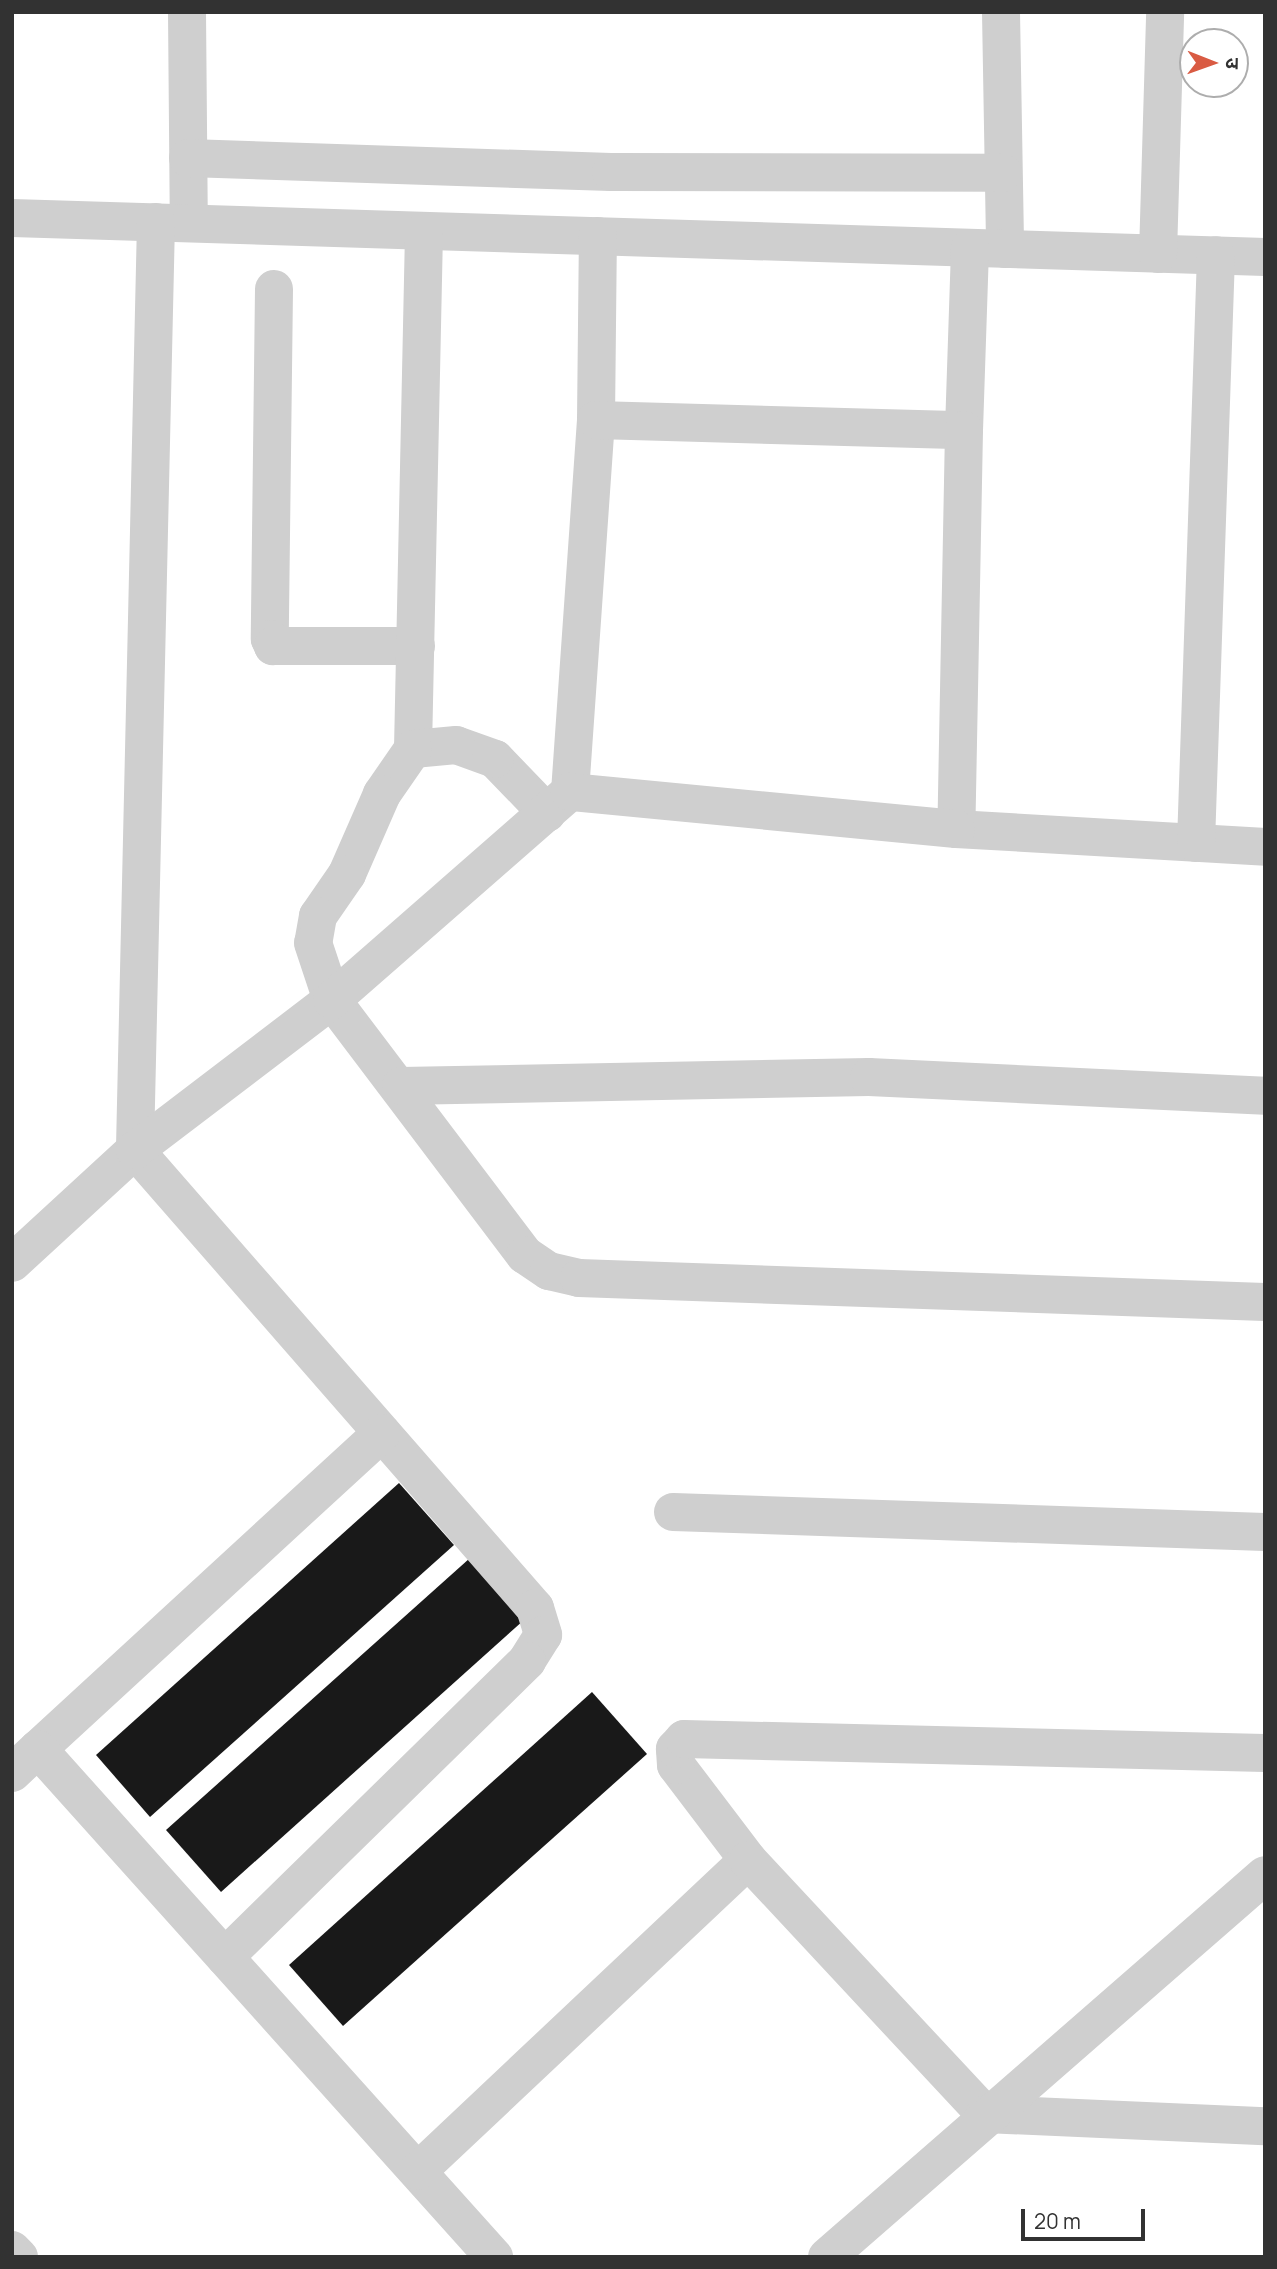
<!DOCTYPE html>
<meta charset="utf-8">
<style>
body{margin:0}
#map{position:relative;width:1277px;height:2269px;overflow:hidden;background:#fff;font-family:Manrope,"Noto Sans Devanagari",sans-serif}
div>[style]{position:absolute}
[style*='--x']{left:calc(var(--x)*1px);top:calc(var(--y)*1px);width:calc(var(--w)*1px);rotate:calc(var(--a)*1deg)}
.building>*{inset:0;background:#191919}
.minor>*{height:38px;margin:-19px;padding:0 19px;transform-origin:19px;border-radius:19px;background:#cfcfcf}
span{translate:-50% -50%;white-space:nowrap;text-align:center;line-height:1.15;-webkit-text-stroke:7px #fff;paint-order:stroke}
.frame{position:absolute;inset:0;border:14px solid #323232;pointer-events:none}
.north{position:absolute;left:1179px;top:28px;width:70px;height:70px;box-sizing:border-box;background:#fff;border:2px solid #adadad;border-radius:50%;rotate:91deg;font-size:19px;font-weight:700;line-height:28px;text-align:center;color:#323232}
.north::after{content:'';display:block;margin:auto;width:24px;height:32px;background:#d95b43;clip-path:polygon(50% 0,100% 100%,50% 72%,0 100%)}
.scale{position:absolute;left:1021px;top:2209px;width:124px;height:32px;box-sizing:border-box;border:4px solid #323232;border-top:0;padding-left:9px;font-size:21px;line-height:24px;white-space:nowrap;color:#323232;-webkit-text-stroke:5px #fff;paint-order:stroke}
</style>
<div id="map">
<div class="building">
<i style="clip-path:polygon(399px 1483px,454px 1545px,150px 1817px,96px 1755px)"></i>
<i style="clip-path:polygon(470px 1558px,524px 1620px,221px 1892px,166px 1830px)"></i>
<i style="clip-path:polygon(592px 1692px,647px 1754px,343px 2026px,289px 1965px)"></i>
</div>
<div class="minor">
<i style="--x:187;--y:12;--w:211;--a:89.5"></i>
<i style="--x:1001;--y:12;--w:237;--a:89"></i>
<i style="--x:188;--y:158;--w:423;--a:1.9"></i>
<i style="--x:611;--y:172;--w:392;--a:0.1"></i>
<i style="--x:12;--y:218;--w:1254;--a:1.78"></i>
<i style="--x:156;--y:222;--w:928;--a:91.3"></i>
<i style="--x:135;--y:1150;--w:608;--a:48.87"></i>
<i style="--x:535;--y:1608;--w:28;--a:73"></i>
<i style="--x:543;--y:1635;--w:31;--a:122"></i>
<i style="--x:527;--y:1661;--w:423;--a:135.6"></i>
<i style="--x:1158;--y:254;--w:242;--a:-88.3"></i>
<i style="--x:274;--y:289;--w:350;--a:90.7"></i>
<i style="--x:270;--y:639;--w:8;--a:67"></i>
<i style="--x:273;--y:646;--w:143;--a:0"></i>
<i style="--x:596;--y:420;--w:184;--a:-89.4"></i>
<i style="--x:964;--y:430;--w:182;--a:-88.1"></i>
<i style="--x:413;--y:749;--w:518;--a:-88.78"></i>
<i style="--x:547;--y:813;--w:75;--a:-133.9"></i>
<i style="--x:495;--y:759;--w:41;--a:-160.3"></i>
<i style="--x:456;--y:745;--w:43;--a:174.7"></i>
<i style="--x:413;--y:749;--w:55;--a:124.6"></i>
<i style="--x:382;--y:794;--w:87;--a:113.6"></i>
<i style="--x:347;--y:874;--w:51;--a:124.6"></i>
<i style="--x:318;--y:916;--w:27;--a:100"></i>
<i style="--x:313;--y:943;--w:60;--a:71.6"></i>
<i style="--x:332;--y:1000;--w:320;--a:52.9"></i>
<i style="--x:525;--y:1255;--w:29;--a:34"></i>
<i style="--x:549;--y:1271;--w:31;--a:13"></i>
<i style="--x:579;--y:1278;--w:686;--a:2"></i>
<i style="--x:956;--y:829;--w:310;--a:3.3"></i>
<i style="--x:1196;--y:843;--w:588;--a:-88.05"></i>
<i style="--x:401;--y:1086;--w:468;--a:-1.1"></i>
<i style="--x:869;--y:1077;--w:396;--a:2.7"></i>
<i style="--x:12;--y:1263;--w:167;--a:-42.6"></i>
<i style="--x:135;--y:1150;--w:248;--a:-37.3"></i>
<i style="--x:332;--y:1000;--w:316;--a:-41.2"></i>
<i style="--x:570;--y:792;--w:373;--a:-86"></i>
<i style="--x:596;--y:420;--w:368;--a:1.6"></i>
<i style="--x:964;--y:430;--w:399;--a:91.1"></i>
<i style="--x:956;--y:829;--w:388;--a:-174.5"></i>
<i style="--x:673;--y:1512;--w:592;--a:1.93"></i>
<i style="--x:38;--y:1749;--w:467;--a:-42.6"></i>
<i style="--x:12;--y:1773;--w:35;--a:-43"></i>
<i style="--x:38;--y:1749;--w:683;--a:48.09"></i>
<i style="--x:748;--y:1860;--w:119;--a:-127.2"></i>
<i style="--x:676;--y:1765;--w:16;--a:-94"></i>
<i style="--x:675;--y:1749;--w:13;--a:-48"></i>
<i style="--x:684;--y:1739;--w:581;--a:1.38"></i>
<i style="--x:418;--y:2171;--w:453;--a:-43.3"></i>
<i style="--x:748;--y:1860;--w:347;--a:47"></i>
<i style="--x:985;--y:2114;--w:280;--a:2.5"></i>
<i style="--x:12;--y:2250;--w:10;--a:45"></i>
<i style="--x:827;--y:2257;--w:581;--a:-41.09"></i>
</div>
<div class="frame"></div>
<div class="north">उ</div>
<div class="scale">20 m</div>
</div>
